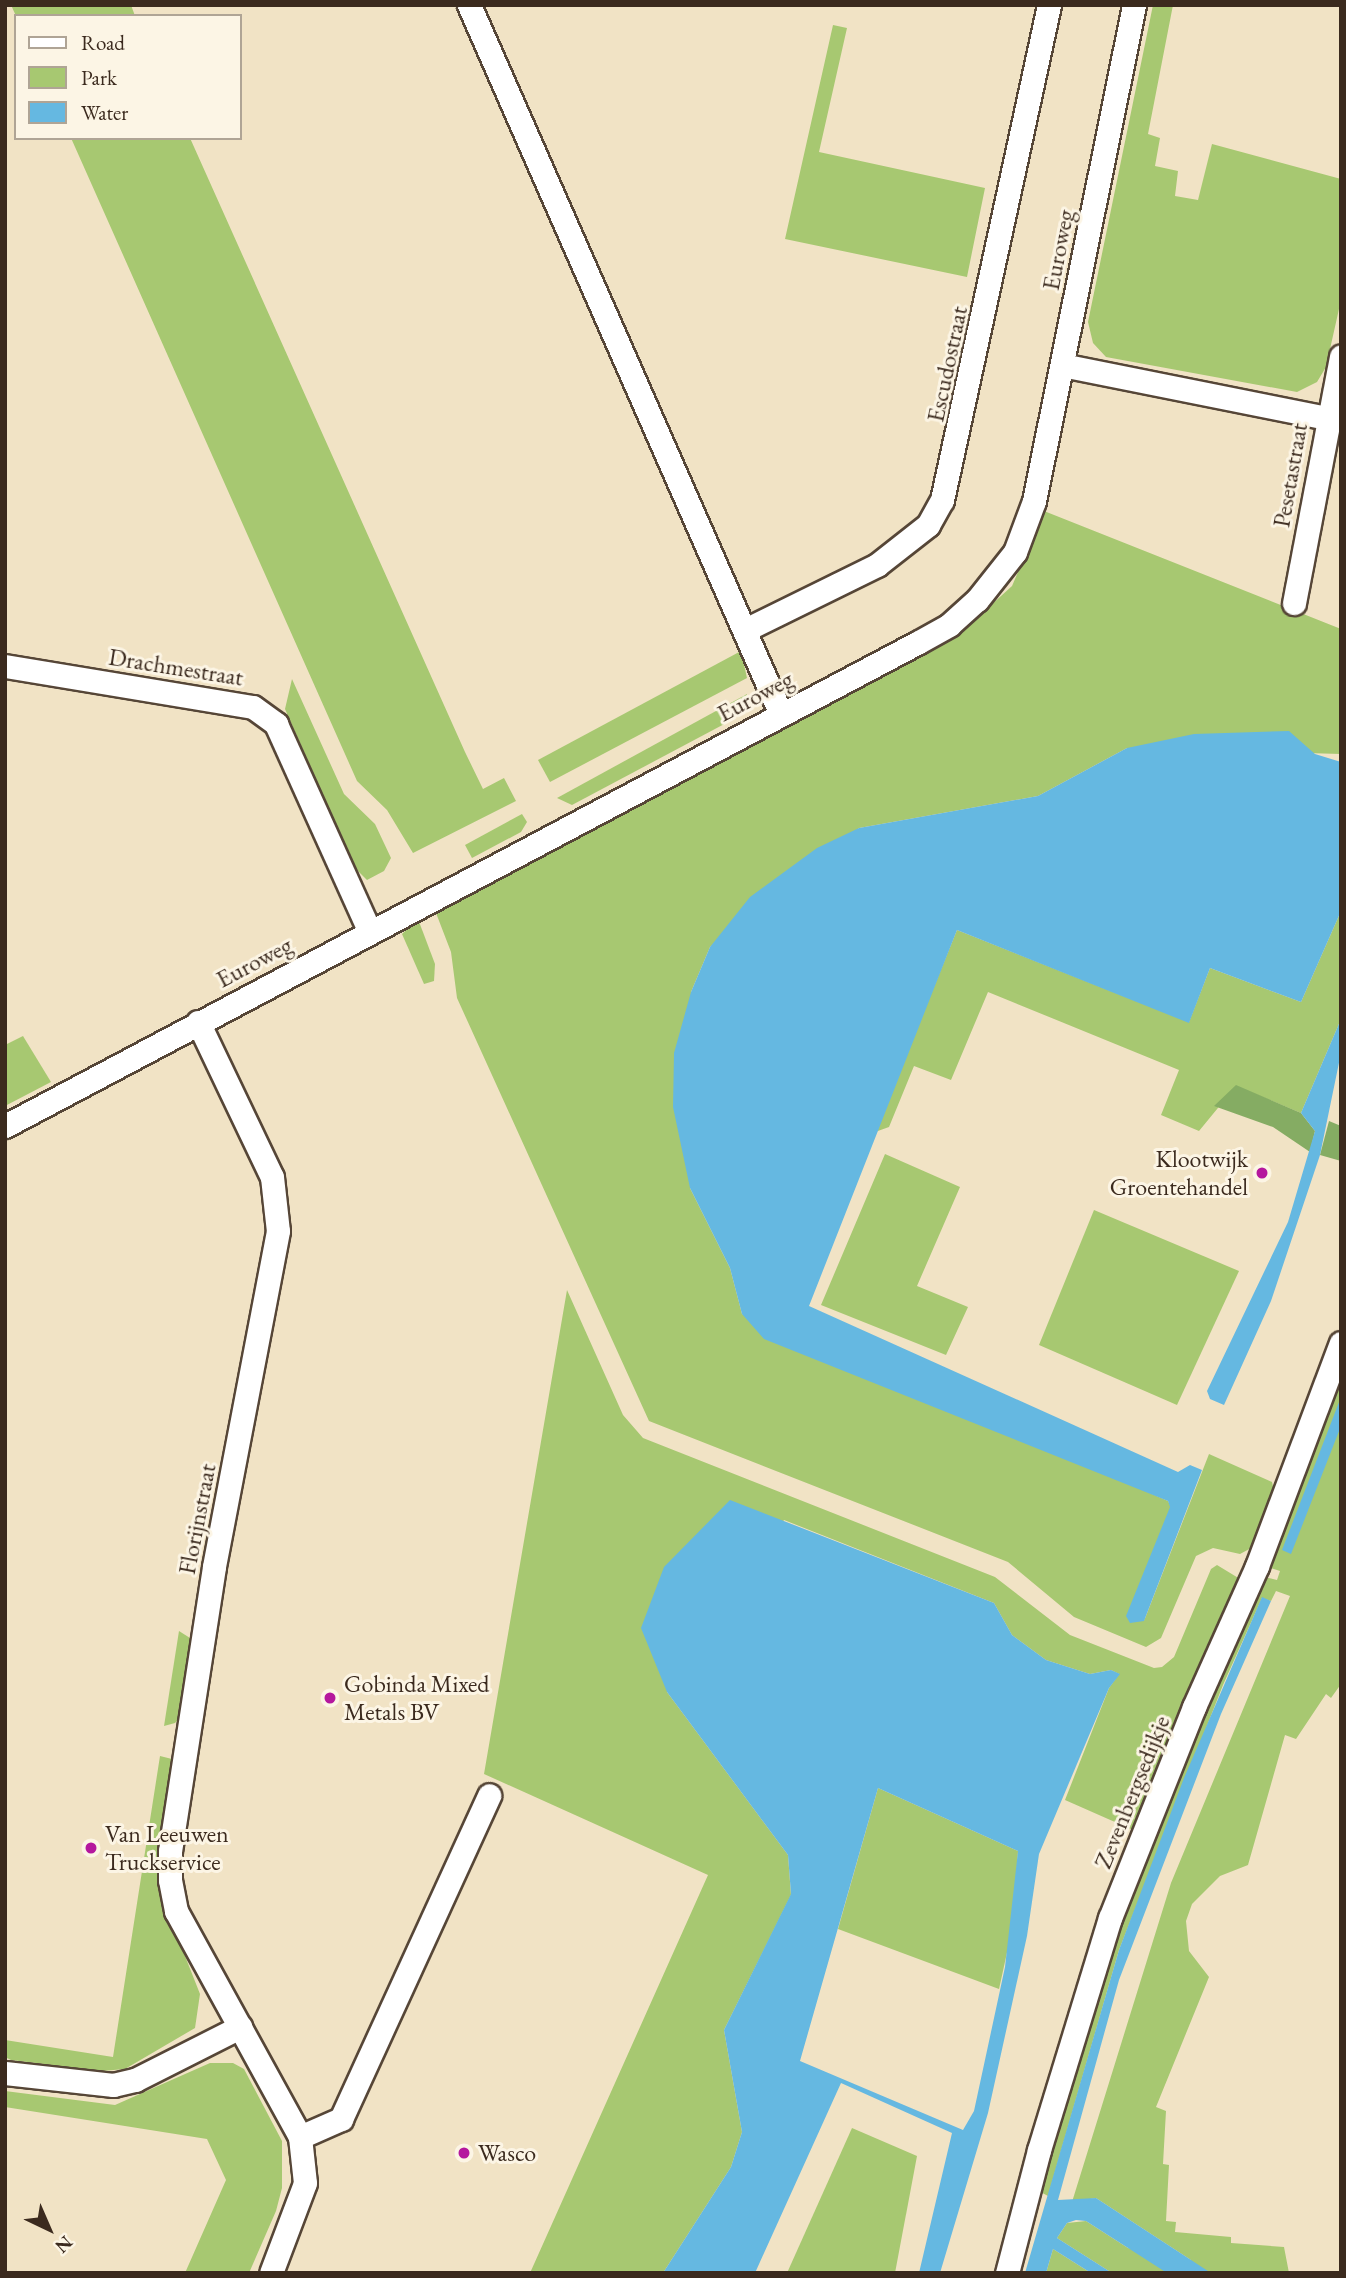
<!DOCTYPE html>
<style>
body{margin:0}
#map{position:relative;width:1346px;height:2278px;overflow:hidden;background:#f1e3c5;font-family:"EB Garamond",serif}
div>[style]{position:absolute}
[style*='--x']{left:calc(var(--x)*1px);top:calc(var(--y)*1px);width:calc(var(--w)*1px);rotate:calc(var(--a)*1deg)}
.green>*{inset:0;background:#a7c871}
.forest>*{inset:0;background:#85ac63}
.water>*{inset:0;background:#65b8e1}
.roads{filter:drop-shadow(2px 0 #564637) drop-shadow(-2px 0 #564637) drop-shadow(0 2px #564637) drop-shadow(0 -2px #564637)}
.minor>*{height:23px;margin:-11.5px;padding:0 11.5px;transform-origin:11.5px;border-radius:11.5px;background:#fff}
.dots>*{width:19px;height:19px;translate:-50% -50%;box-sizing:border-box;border:4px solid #fcf5e5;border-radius:50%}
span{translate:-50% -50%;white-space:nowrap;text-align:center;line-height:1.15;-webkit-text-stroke:6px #fcf5e5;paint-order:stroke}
.street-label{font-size:24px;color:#3b2a1e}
.poi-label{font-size:24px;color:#3b2a1e}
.right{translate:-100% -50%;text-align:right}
.left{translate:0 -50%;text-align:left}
.frame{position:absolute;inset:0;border:7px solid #3b2a1e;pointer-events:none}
.legend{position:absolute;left:14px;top:14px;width:228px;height:126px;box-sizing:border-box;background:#fcf5e5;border:2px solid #afa495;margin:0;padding:9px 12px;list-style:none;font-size:21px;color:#3b2a1e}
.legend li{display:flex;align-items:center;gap:14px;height:35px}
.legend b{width:35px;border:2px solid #afa495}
.north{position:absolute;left:14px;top:2194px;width:70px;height:70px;-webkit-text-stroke:5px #fcf5e5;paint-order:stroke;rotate:136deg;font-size:19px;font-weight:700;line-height:28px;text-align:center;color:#3b2a1e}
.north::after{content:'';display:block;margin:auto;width:24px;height:32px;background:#3b2a1e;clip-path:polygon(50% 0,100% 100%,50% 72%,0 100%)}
</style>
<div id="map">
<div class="green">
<i style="clip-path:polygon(11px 5px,131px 5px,135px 16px,16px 16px)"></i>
<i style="clip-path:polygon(1153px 5px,1173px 5px,1148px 134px,1160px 138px,1155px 166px,1178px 171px,1175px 196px,1198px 200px,1212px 144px,1341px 179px,1341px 300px,1326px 367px,1317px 382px,1297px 392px,1106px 357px,1093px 343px,1088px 322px)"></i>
<i style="clip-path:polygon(833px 25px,847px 28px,819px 152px,985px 188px,967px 277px,785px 239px)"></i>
<i style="clip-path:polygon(71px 138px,190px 138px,465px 752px,483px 789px,504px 778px,516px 801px,413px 853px,387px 810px,357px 781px)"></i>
<i style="clip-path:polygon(1044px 511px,1341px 629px,1341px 754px,1127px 748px,1038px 796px,859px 828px,710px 947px,691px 992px,690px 1188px,730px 1268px,742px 1314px,1168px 1501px,1171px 1507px,1144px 1621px,1209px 1454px,1272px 1482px,1275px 1495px,1253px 1547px,1240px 1554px,1213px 1548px,1196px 1556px,1161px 1638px,1146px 1647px,1074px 1617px,1008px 1562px,649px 1421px,457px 998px,451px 952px,436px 913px,838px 699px,979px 616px,1012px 586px)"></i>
<i style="clip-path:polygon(741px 651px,747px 678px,550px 782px,538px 760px)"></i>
<i style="clip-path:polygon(292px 679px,344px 794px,375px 824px,391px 858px,384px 871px,367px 880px,355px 868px,285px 709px)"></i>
<i style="clip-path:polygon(747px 694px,745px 705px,730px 721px,572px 805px,557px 798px)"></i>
<i style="clip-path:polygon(522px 814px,527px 822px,521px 832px,472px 858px,465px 845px)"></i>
<i style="clip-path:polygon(1341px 911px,1341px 1019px,1301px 1113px,1236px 1086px,1199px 1131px,1161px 1115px,1179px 1070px,988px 992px,951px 1080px,914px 1066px,889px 1127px,875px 1132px,957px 930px,1189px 1022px,1210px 968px,1301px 1002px)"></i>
<i style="clip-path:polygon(418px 919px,435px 964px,434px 981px,424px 984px,402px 934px)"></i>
<i style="clip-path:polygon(23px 1036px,51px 1082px,5px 1106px,5px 1045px)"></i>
<i style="clip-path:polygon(885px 1154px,960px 1187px,917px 1286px,968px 1307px,946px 1355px,821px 1305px)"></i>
<i style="clip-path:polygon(1094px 1210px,1239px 1271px,1177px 1405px,1039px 1345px)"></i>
<i style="clip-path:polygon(567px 1290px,623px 1415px,643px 1438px,995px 1577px,1070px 1635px,1154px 1668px,1162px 1667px,1174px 1657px,1211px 1569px,1217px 1565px,1240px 1579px,1133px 1830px,1065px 1800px,1109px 1688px,1119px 1674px,1111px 1670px,1090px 1674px,1046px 1660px,1012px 1635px,994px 1603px,784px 1520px,667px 1692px,788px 1855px,791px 1895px,724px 2030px,742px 2132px,731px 2167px,663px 2273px,530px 2273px,708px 1875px,484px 1774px)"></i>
<i style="clip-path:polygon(1341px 1369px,1341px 1684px,1331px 1698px,1326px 1694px,1296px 1739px,1285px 1735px,1248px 1865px,1220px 1876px,1192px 1904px,1186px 1921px,1189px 1951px,1209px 1977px,1156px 2107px,1166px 2111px,1163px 2164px,1169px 2165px,1166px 2221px,1176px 2222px,1175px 2232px,1231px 2237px,1231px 2243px,1284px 2247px,1289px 2273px,1112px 2273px,1057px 2238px,1067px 2223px,1086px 2221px,1128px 2248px,1191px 2260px,1096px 2198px,1072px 2202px,1171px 1883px,1290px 1596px,1276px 1591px,1271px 1601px,1262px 1598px,1223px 1685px,1119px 1950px,1048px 2196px,1037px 2190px,1126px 1903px,1260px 1576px,1277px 1580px,1280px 1571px,1265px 1566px)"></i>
<i style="clip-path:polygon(179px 1631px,190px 1638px,184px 1713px,175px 1723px,164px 1726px)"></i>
<i style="clip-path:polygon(160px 1756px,172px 1759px,159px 1890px,200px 1994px,195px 2028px,125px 2069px,102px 2071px,11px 2060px,5px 2057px,5px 2040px,113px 2057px)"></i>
<i style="clip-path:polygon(878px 1788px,1018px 1851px,1013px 1925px,999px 1989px,838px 1929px)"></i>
<i style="clip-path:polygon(210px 2063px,233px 2063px,244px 2069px,282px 2141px,282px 2188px,276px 2211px,249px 2273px,185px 2273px,226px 2180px,207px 2139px,5px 2107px,5px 2091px,115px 2105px)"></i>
<i style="clip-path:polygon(852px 2128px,917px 2156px,895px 2273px,787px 2273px)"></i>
<i style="clip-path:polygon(1053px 2249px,1091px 2273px,1046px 2273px)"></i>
</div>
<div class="forest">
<i style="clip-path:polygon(1236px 1085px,1301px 1113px,1315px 1131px,1310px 1152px,1273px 1127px,1214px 1106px)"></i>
<i style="clip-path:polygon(1329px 1121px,1341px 1126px,1341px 1161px,1320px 1155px)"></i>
</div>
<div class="water">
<i style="clip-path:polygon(1289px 731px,1315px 754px,1341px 762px,1341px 911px,1301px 1002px,1210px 968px,1189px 1023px,957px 930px,809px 1306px,1178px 1472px,1190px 1465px,1202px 1470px,1144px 1621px,1130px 1623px,1126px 1616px,1170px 1507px,1168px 1501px,764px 1339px,742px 1314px,730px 1268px,690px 1188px,673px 1107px,674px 1053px,691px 992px,710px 947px,750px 897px,817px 848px,859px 828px,1038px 796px,1127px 748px,1194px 734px)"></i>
<i style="clip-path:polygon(1341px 1019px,1341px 1053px,1320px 1155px,1271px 1301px,1224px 1405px,1210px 1399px,1207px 1391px,1288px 1222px,1315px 1131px,1301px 1113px)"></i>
<i style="clip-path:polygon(1341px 1397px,1341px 1426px,1291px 1554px,1282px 1550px)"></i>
<i style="clip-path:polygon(evenodd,730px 1500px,994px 1603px,1012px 1635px,1046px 1660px,1090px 1674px,1111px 1670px,1120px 1674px,1109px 1688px,1039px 1854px,1027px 1936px,988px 2113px,940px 2273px,919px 2273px,952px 2133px,841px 2083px,755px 2273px,663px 2273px,731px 2167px,742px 2132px,724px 2030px,791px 1894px,788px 1855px,667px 1692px,641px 1628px,664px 1567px,730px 1500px,878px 1788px,1018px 1851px,1005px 1967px,974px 2111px,963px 2130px,800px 2061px,878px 1788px)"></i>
<i style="clip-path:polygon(1262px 1597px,1271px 1601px,1221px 1714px,1119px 1980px,1058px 2200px,1096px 2198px,1211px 2273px,1167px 2273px,1086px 2221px,1076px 2220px,1067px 2223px,1057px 2238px,1112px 2273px,1091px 2273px,1053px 2249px,1046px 2273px,1025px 2273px,1119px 1950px,1184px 1778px)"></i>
</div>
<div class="roads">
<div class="minor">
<i style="--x:469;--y:5;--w:772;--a:66.26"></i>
<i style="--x:1062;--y:365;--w:270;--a:11.3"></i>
<i style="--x:1294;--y:603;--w:251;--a:-79.2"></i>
<i style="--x:747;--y:629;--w:145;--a:-26.2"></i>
<i style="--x:877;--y:565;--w:65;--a:-38.1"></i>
<i style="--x:928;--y:525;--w:29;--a:-61"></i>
<i style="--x:942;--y:500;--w:506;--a:-77.8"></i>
<i style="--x:5;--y:666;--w:251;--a:9.4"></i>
<i style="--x:253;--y:707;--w:29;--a:36"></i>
<i style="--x:276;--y:724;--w:226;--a:65.7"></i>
<i style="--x:198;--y:1022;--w:172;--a:64.5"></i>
<i style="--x:272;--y:1177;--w:54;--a:83.7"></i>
<i style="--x:278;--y:1231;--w:342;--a:100.8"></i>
<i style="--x:214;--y:1567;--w:287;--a:98.8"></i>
<i style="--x:170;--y:1851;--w:29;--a:90"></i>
<i style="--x:170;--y:1880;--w:32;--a:79"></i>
<i style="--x:176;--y:1911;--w:258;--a:61.2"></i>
<i style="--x:300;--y:2137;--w:46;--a:83.8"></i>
<i style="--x:305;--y:2183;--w:96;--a:110.7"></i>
<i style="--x:5;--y:1126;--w:1032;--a:-27.91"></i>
<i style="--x:917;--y:643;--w:37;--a:-29"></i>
<i style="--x:949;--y:625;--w:38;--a:-42"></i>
<i style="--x:977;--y:600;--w:61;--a:-51.6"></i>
<i style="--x:1015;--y:552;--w:54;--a:-69.6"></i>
<i style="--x:1034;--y:501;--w:506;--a:-78.6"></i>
<i style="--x:5;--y:2073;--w:109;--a:6.3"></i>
<i style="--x:113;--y:2085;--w:23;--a:-13"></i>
<i style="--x:135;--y:2080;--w:118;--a:-26.8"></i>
<i style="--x:300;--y:2137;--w:45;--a:-23.7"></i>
<i style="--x:341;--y:2119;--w:356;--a:-65.4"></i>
<i style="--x:1007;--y:2273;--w:127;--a:-75.4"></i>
<i style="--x:1039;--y:2150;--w:243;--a:-73"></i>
<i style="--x:1110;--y:1918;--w:227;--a:-68.3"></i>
<i style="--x:1194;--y:1707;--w:154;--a:-65.9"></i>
<i style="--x:1257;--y:1566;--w:238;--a:-69.4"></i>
</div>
</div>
<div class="dots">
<i style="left:1262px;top:1173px;background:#b5179e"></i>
<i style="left:330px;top:1698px;background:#b5179e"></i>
<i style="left:91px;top:1848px;background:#b5179e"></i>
<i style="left:464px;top:2153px;background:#b5179e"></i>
</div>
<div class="street-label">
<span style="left:1058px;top:250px;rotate:-79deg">Euroweg</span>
<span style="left:947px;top:364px;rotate:-78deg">Escudostraat</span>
<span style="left:1290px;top:475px;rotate:-80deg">Pesetastraat</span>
<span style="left:176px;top:667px;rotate:9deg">Drachmestraat</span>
<span style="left:755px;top:696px;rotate:-28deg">Euroweg</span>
<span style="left:254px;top:962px;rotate:-28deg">Euroweg</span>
<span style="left:197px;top:1519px;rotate:-79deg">Florijnstraat</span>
<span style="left:1132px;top:1792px;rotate:-68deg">Zevenbergsedijkje</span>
</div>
<div class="poi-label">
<span class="right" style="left:1248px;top:1173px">Klootwijk<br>Groentehandel</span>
<span class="left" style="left:344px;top:1698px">Gobinda Mixed<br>Metals BV</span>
<span class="left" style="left:105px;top:1848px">Van Leeuwen<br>Truckservice</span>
<span class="left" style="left:478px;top:2153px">Wasco</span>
</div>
<div class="frame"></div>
<ul class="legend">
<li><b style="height:9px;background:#fff"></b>Road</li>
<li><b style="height:19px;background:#a7c871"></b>Park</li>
<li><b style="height:19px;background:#65b8e1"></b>Water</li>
</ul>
<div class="north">N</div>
</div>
